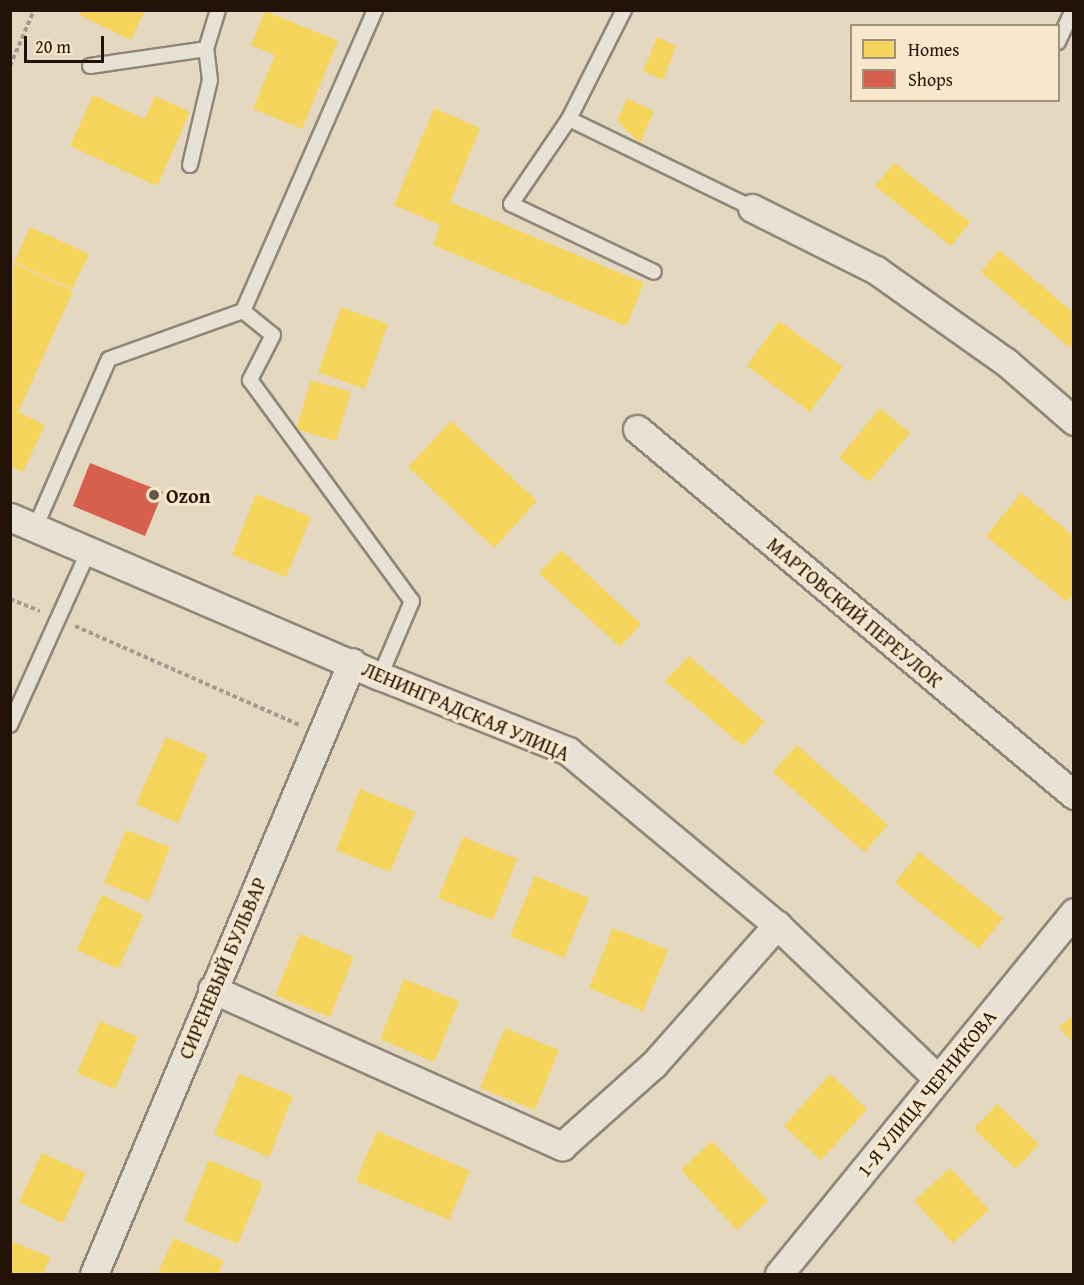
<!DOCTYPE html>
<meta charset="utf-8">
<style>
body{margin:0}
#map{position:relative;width:1084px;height:1285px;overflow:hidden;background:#e4d8c0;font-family:"Gentium Book Plus",serif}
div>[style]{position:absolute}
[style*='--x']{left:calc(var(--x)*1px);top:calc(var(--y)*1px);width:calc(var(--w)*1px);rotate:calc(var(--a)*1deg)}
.homes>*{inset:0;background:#f6d55c}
.shops>*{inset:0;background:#d6604d}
.path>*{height:4px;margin-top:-2px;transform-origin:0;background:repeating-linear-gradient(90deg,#a29b91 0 4.5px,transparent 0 7.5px)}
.roads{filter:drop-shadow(2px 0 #908778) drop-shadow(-2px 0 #908778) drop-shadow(0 2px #908778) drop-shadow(0 -2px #908778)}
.service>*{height:14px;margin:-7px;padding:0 7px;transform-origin:7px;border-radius:7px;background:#e8e2d6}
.minor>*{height:27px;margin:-13.5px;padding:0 13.5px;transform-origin:13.5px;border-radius:13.5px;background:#e8e2d6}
.dots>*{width:16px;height:16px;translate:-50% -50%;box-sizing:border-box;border:3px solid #f7e8cc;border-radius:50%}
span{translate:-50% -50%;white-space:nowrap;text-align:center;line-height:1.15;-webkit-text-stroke:6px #f7e8cc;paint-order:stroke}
.poi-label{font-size:20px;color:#231207;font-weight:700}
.left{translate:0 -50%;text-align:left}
.street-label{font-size:20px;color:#231207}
.frame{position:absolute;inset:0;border:12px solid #231207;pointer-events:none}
.legend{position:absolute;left:850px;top:24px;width:210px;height:78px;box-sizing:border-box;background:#f7e8cc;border:2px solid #a2927d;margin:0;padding:8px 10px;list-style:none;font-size:18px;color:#231207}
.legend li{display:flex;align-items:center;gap:12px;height:30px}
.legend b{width:30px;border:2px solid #a2927d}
.scale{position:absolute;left:24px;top:36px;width:80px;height:27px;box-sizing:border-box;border:3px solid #231207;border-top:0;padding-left:8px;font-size:18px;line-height:21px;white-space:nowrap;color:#231207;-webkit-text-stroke:4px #f7e8cc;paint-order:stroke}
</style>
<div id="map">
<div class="homes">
<i style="clip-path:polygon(79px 10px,145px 10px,131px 40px,81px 16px)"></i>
<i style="clip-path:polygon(265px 11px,338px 41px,302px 129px,253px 109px,275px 55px,251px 45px)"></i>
<i style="clip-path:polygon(657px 37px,676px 46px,663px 80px,643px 71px)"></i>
<i style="clip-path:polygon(93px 95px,145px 119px,155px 96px,190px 112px,157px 186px,70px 146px)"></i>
<i style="clip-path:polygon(627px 99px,654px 111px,640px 143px,617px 121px)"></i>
<i style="clip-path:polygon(434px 108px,480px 128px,450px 202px,644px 283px,626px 326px,433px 245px,440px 225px,394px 205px)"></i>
<i style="clip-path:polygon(894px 163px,970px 222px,951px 246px,875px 186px)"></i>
<i style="clip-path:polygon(30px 227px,89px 254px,72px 289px,14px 262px)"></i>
<i style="clip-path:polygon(999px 250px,1074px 313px,1074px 342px,1069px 347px,981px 272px)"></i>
<i style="clip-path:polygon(13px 263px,73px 291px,18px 412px,45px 425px,23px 472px,10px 466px)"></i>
<i style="clip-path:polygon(341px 307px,388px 324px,365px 389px,318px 372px)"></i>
<i style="clip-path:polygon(779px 321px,843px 367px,810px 412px,747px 366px)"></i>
<i style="clip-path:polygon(311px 380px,351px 392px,336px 441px,296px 429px)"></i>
<i style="clip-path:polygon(880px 408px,910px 433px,869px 482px,839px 458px)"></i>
<i style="clip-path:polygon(451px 421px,537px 501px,494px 548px,408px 467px)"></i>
<i style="clip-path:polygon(1021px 493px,1074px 536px,1074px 593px,1067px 602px,986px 536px)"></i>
<i style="clip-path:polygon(256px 494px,311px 517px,286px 577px,232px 555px)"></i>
<i style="clip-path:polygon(561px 550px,641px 624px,620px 647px,539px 573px)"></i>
<i style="clip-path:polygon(689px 656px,765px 722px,743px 746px,665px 681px)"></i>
<i style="clip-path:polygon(166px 737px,207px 755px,178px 823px,136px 804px)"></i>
<i style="clip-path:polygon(797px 745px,888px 825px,864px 852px,773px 772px)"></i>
<i style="clip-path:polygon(360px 789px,415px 812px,390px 872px,336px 850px)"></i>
<i style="clip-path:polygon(126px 830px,170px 847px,149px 901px,104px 883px)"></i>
<i style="clip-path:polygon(463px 837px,517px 859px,493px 920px,438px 898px)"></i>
<i style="clip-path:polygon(919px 852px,1003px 918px,979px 949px,895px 883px)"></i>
<i style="clip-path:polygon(535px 876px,589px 898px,564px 958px,510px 936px)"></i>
<i style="clip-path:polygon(102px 895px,143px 915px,118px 969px,77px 950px)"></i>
<i style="clip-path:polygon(613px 928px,668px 950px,643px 1011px,589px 988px)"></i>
<i style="clip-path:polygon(300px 934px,354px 957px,330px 1017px,275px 995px)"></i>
<i style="clip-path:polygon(404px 979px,459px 1001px,434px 1062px,380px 1039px)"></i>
<i style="clip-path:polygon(1074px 1015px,1074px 1044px,1059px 1027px)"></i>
<i style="clip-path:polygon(100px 1021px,138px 1037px,115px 1089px,77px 1073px)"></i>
<i style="clip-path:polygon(505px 1028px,559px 1050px,535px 1110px,480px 1088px)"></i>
<i style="clip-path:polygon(239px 1074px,293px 1096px,269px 1157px,214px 1134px)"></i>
<i style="clip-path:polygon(830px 1074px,867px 1109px,821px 1160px,784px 1126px)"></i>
<i style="clip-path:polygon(997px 1104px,1039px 1144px,1016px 1169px,974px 1129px)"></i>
<i style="clip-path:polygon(377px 1131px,470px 1171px,449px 1220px,356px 1181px)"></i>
<i style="clip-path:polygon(712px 1141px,768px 1201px,737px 1230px,681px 1170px)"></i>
<i style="clip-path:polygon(42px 1153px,86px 1173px,63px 1223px,19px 1202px)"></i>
<i style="clip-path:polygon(209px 1160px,263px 1183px,238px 1244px,184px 1221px)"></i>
<i style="clip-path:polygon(950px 1168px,989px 1210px,953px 1243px,914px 1201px)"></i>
<i style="clip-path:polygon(174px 1238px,224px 1261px,218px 1274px,157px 1274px)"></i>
<i style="clip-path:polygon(10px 1241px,50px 1257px,43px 1274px,10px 1274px)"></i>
</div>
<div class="shops">
<i style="clip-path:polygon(90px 463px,163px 492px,145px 536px,73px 506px)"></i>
</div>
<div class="path">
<i style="--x:10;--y:66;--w:61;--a:-66.8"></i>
<i style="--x:10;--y:599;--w:32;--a:22"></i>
<i style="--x:75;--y:626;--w:245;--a:23.8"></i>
</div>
<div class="roads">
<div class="service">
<i style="--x:624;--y:10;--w:122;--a:116.8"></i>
<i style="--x:569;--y:119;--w:203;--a:25.9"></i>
<i style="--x:1058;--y:42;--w:35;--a:-65"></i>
<i style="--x:90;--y:66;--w:117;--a:-8.3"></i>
<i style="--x:206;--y:49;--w:41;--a:-72.9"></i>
<i style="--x:569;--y:119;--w:103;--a:124.3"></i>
<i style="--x:511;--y:204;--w:158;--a:25.4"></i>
<i style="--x:190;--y:165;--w:87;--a:-76.8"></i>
<i style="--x:210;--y:80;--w:31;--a:-97"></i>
<i style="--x:243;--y:311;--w:329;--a:-66.3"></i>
<i style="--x:35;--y:528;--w:184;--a:-66.4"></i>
<i style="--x:109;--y:359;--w:142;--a:-19.7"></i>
<i style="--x:243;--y:311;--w:38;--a:39"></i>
<i style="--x:273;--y:335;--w:51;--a:117.1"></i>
<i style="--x:250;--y:380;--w:274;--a:53.8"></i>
<i style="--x:412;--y:601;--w:82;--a:113.1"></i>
<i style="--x:10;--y:725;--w:192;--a:-65.7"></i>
</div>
<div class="minor">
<i style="--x:752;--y:208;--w:139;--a:26.6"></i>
<i style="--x:876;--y:270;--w:159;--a:35.3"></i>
<i style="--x:1006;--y:362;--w:90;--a:40.9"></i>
<i style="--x:637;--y:429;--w:570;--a:39.95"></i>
<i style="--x:10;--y:517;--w:403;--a:23.3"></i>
<i style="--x:380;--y:676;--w:202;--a:21.7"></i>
<i style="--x:568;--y:751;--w:272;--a:39.8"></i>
<i style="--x:777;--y:925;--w:221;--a:43.7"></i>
<i style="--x:212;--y:989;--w:384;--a:24.2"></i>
<i style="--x:562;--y:1146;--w:123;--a:-41.7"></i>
<i style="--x:654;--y:1064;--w:186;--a:-48.5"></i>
<i style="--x:94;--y:1274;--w:664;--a:-67.14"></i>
<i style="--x:779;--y:1274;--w:467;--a:-50.8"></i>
</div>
</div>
<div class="dots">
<i style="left:154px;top:495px;background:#675748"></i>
</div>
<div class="poi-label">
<span class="left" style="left:166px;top:495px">Ozon</span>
</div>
<div class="street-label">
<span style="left:855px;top:612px;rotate:40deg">МАРТОВСКИЙ ПЕРЕУЛОК</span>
<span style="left:466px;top:711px;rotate:23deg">ЛЕНИНГРАДСКАЯ УЛИЦА</span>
<span style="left:222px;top:968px;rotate:-67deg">СИРЕНЕВЫЙ БУЛЬВАР</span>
<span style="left:926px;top:1093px;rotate:-51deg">1-Я УЛИЦА ЧЕРНИКОВА</span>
</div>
<div class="frame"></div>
<ul class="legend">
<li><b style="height:16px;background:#f6d55c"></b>Homes</li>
<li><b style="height:16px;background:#d6604d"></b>Shops</li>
</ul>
<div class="scale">20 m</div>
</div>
